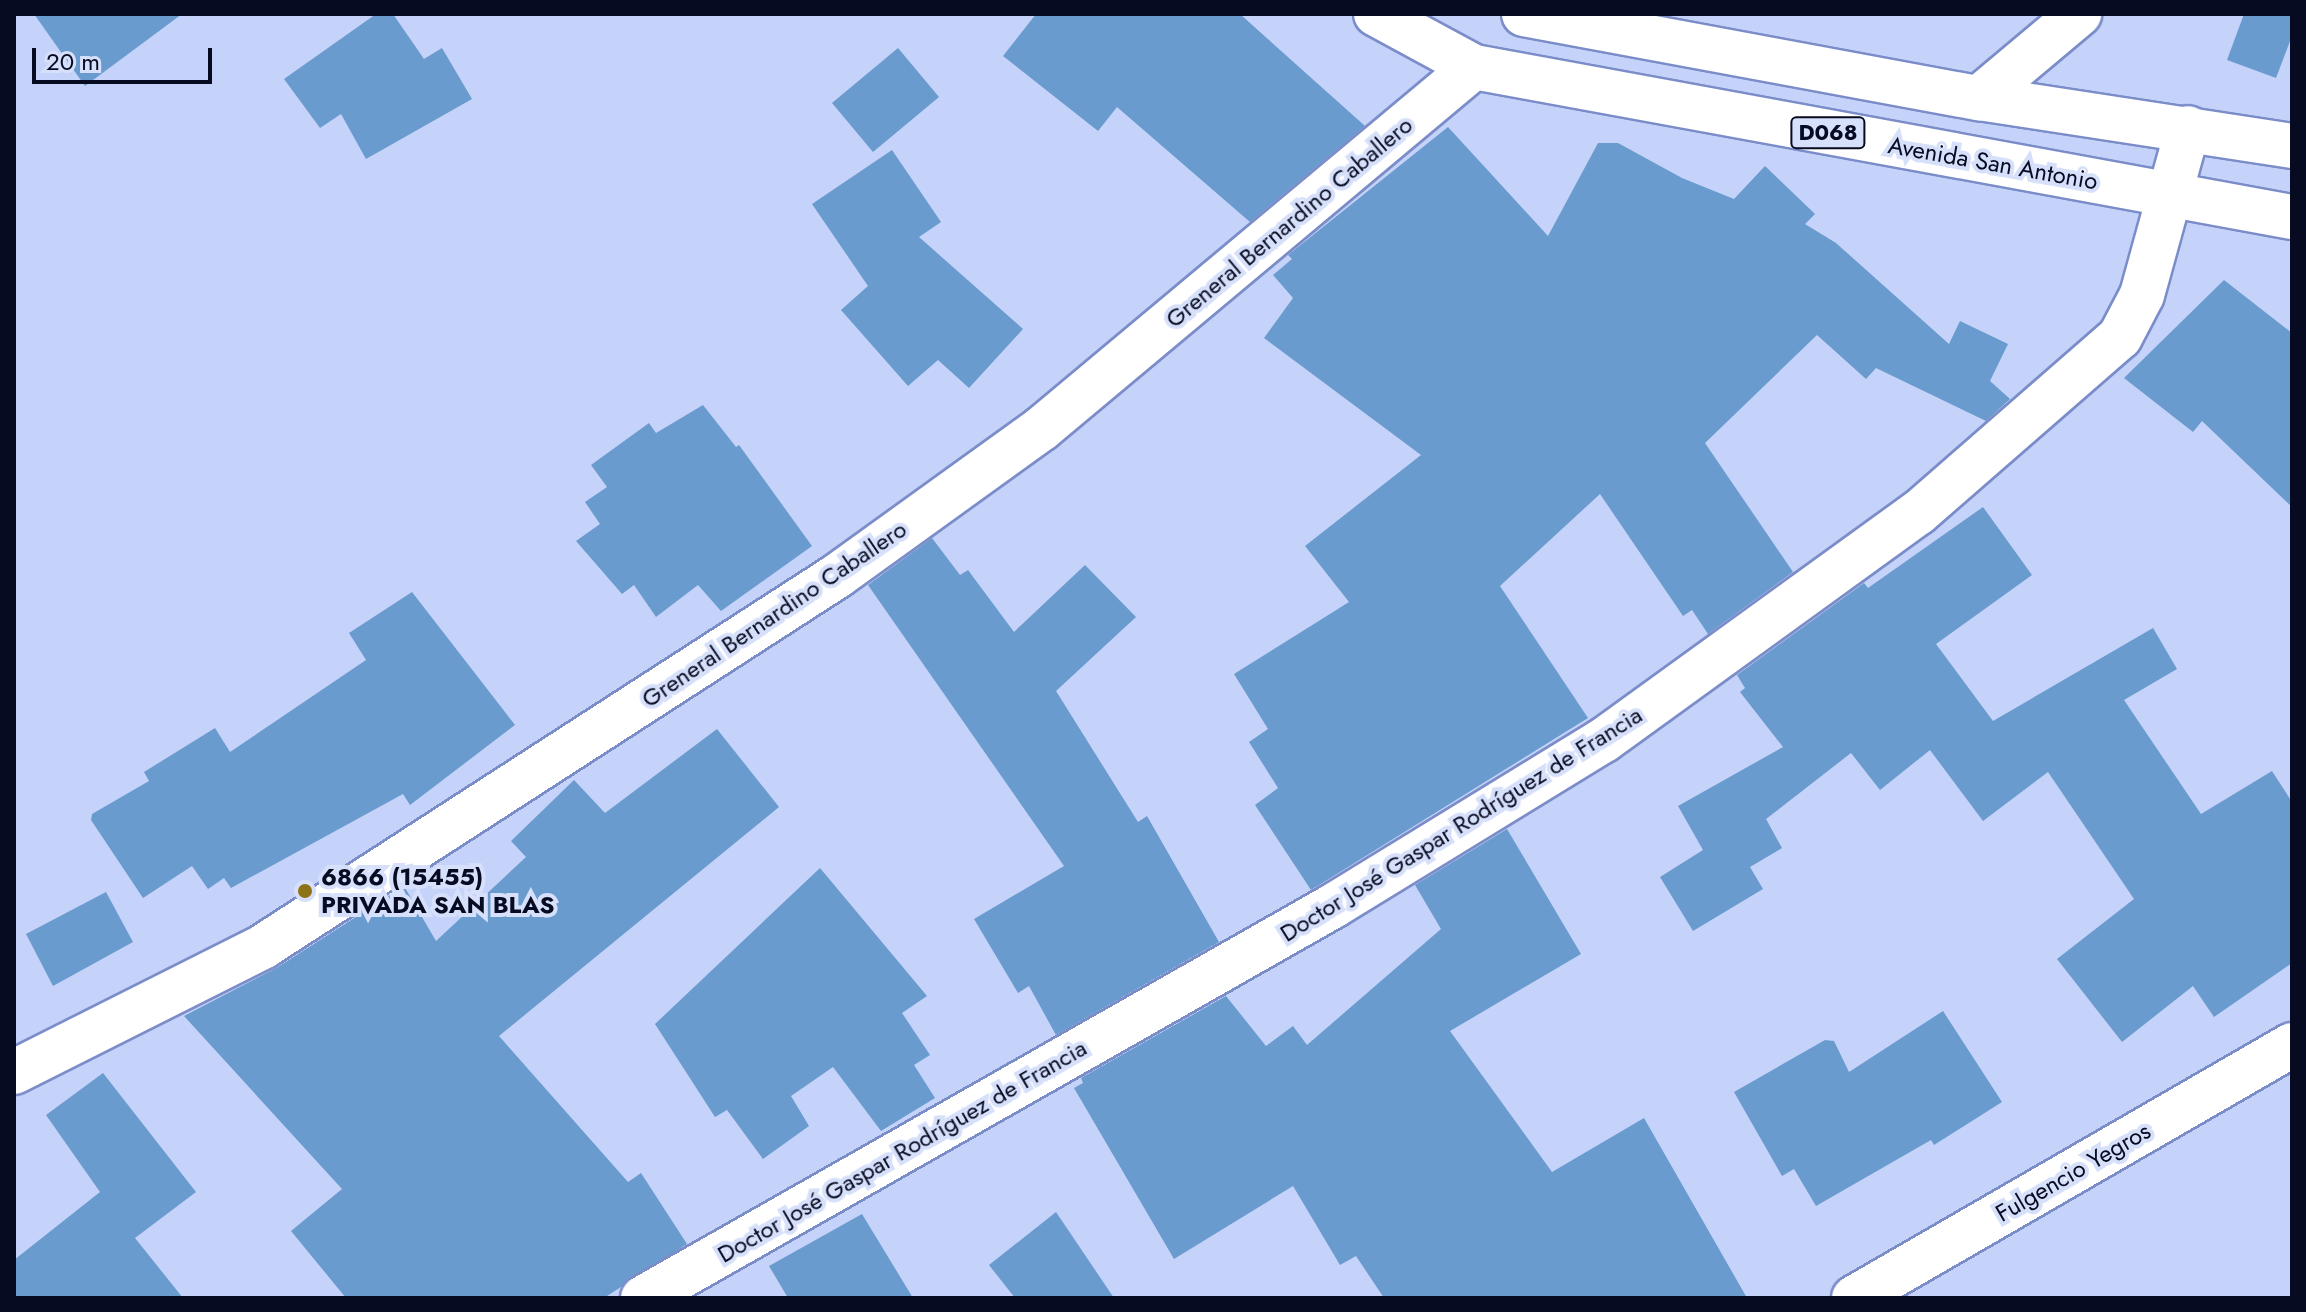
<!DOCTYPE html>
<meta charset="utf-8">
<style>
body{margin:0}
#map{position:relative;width:2306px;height:1312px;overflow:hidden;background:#c5d2f9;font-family:Jost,sans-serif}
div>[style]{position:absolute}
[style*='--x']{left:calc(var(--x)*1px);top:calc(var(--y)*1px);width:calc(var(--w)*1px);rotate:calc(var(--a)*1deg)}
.building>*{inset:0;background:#6a9bce}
.roads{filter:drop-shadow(2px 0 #7b8dc9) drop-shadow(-2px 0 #7b8dc9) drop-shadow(0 2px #7b8dc9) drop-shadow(0 -2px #7b8dc9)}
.minor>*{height:44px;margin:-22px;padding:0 22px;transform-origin:22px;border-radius:22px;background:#fff}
.major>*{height:44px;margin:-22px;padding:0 22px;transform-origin:22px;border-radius:22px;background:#fff}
.dots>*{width:22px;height:22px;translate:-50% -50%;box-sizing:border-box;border:4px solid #d7e0fa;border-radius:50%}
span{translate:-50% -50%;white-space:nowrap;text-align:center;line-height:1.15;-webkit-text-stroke:8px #d7e0fa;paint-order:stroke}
.shield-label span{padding:2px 6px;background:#d7e0fa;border:2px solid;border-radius:6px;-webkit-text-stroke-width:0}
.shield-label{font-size:22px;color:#060b21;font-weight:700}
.street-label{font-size:24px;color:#060b21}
.poi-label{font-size:24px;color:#060b21;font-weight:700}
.left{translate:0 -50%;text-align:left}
.frame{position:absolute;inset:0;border:16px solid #060b21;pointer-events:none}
.scale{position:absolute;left:32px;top:48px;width:180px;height:36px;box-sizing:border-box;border:4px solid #060b21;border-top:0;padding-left:10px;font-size:24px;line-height:28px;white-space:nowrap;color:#060b21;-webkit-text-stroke:6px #d7e0fa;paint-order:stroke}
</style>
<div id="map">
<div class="building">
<i style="clip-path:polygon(34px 14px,182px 14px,85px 86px)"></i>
<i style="clip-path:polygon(376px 14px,393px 14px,424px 59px,442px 48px,472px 99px,366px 159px,341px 114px,320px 128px,284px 79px)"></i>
<i style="clip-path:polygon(1036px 14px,1240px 14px,1365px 126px,1250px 222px,1117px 107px,1098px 131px,1003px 56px)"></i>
<i style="clip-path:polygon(2244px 14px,2292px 14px,2292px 36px,2276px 78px,2227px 60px)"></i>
<i style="clip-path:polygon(898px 48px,939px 97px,873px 152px,832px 103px)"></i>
<i style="clip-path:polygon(1448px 127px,1548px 236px,1598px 143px,1618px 143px,1682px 178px,1734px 199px,1765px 166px,1815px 214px,1805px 224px,1836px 243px,1949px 344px,1960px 321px,2008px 344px,1990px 381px,2010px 399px,1986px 421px,1876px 368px,1866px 379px,1817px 335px,1705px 443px,1793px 572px,1708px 634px,1692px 610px,1683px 616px,1600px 494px,1500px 586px,1588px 718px,1311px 890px,1255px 805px,1278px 788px,1249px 742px,1268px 729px,1234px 674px,1349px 602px,1305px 546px,1421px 455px,1264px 338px,1293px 298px,1273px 275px,1292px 259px,1288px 255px)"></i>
<i style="clip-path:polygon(892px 150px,941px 222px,919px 237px,1023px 329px,969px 388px,938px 360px,908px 386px,841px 310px,868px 286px,812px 204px)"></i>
<i style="clip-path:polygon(2224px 280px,2292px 333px,2292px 507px,2202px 421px,2193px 432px,2124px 378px)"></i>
<i style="clip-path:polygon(703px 405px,736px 447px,739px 445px,812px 546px,721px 611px,698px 585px,656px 617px,634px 585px,622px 594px,576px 541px,600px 524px,585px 502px,607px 487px,591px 465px,649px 423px,656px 433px)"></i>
<i style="clip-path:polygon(1983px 507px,2032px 575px,1936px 644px,1993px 721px,2153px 628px,2177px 669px,2124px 700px,2201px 814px,2272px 771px,2292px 802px,2292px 963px,2214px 1017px,2193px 986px,2122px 1042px,2057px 959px,2134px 899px,2048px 772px,1983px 821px,1930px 750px,1880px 790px,1851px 753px,1766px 819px,1782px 848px,1750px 867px,1763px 889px,1693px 931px,1660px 877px,1703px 850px,1678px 806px,1783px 747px,1740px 692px,1745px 688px,1737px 675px,1864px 583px,1868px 588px)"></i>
<i style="clip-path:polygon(932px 538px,960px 575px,968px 570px,1014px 632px,1085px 565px,1136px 617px,1056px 691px,1138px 822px,1147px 816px,1219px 942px,1056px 1035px,1029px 986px,1018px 993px,974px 919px,1064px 866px,868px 585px)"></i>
<i style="clip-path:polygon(412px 592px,515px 725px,410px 805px,403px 794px,231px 888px,224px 878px,208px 889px,192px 866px,143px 898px,91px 820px,92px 814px,149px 781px,144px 772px,215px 728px,230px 752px,366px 660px,349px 633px)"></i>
<i style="clip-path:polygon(717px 729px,779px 807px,499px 1036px,628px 1182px,641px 1173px,687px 1244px,604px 1298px,346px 1298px,291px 1231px,342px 1189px,184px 1016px,278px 967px,404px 886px,436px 941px,526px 857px,511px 841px,574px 780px,605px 813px)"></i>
<i style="clip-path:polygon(1507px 829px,1581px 954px,1450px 1031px,1552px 1172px,1644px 1118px,1747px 1298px,1384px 1298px,1356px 1256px,1340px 1265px,1293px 1186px,1174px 1259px,1074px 1088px,1083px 1083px,1081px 1078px,1226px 996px,1266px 1046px,1293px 1026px,1307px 1045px,1441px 929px,1415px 885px)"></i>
<i style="clip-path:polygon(820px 868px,927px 996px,902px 1013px,930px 1055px,914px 1065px,935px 1098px,881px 1131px,833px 1067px,791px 1096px,809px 1126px,763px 1159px,727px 1110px,715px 1117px,655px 1024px)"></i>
<i style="clip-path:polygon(106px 892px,133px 942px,53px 986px,26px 934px)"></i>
<i style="clip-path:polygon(1943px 1011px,2002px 1102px,1934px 1145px,1931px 1140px,1816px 1206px,1794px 1169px,1782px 1176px,1734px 1092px,1825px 1040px,1834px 1041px,1849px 1072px)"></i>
<i style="clip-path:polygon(103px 1073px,196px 1192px,135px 1238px,183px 1298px,14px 1298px,14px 1260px,100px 1192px,46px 1115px)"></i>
<i style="clip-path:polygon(1056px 1212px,1114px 1298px,1015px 1298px,989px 1265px)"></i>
<i style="clip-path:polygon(862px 1214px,913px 1298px,788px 1298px,769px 1266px)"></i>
</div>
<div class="roads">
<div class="minor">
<i style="--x:1979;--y:98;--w:131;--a:-40"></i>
<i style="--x:14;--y:1072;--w:280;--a:-26.7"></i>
<i style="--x:264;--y:946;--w:682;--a:-32.85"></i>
<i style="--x:837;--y:576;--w:251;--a:-35.8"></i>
<i style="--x:1041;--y:429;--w:564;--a:-39.9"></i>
<i style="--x:643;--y:1298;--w:794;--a:-29.6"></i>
<i style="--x:1333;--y:906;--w:318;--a:-31.5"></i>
<i style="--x:1604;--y:740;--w:387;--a:-35.9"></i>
<i style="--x:1918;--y:513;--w:268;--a:-41.1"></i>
<i style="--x:2120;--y:337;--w:47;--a:-62.4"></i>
<i style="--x:2142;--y:295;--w:173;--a:-74.6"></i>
<i style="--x:1854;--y:1298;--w:506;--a:-30.01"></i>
</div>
<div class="major">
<i style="--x:1376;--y:14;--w:111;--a:28.4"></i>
<i style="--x:1474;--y:67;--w:832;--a:10.39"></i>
<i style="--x:1524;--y:14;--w:463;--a:10.5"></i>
<i style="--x:1979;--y:98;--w:317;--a:8.7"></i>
</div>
</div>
<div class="dots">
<i style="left:305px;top:891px;background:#8e7216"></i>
</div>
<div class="shield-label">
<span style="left:1828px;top:133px">D068</span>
</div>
<div class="street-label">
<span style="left:1993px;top:163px;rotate:10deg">Avenida San Antonio</span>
<span style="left:1289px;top:222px;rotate:-40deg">Greneral Bernardino Caballero</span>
<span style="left:774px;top:614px;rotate:-34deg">Greneral Bernardino Caballero</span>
<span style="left:1461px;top:824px;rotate:-32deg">Doctor José Gaspar Rodríguez de Francia</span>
<span style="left:902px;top:1151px;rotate:-30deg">Doctor José Gaspar Rodríguez de Francia</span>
<span style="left:2073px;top:1172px;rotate:-30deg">Fulgencio Yegros</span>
</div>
<div class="poi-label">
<span class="left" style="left:321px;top:891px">6866 (15455)<br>PRIVADA SAN BLAS</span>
</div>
<div class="frame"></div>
<div class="scale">20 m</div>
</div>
